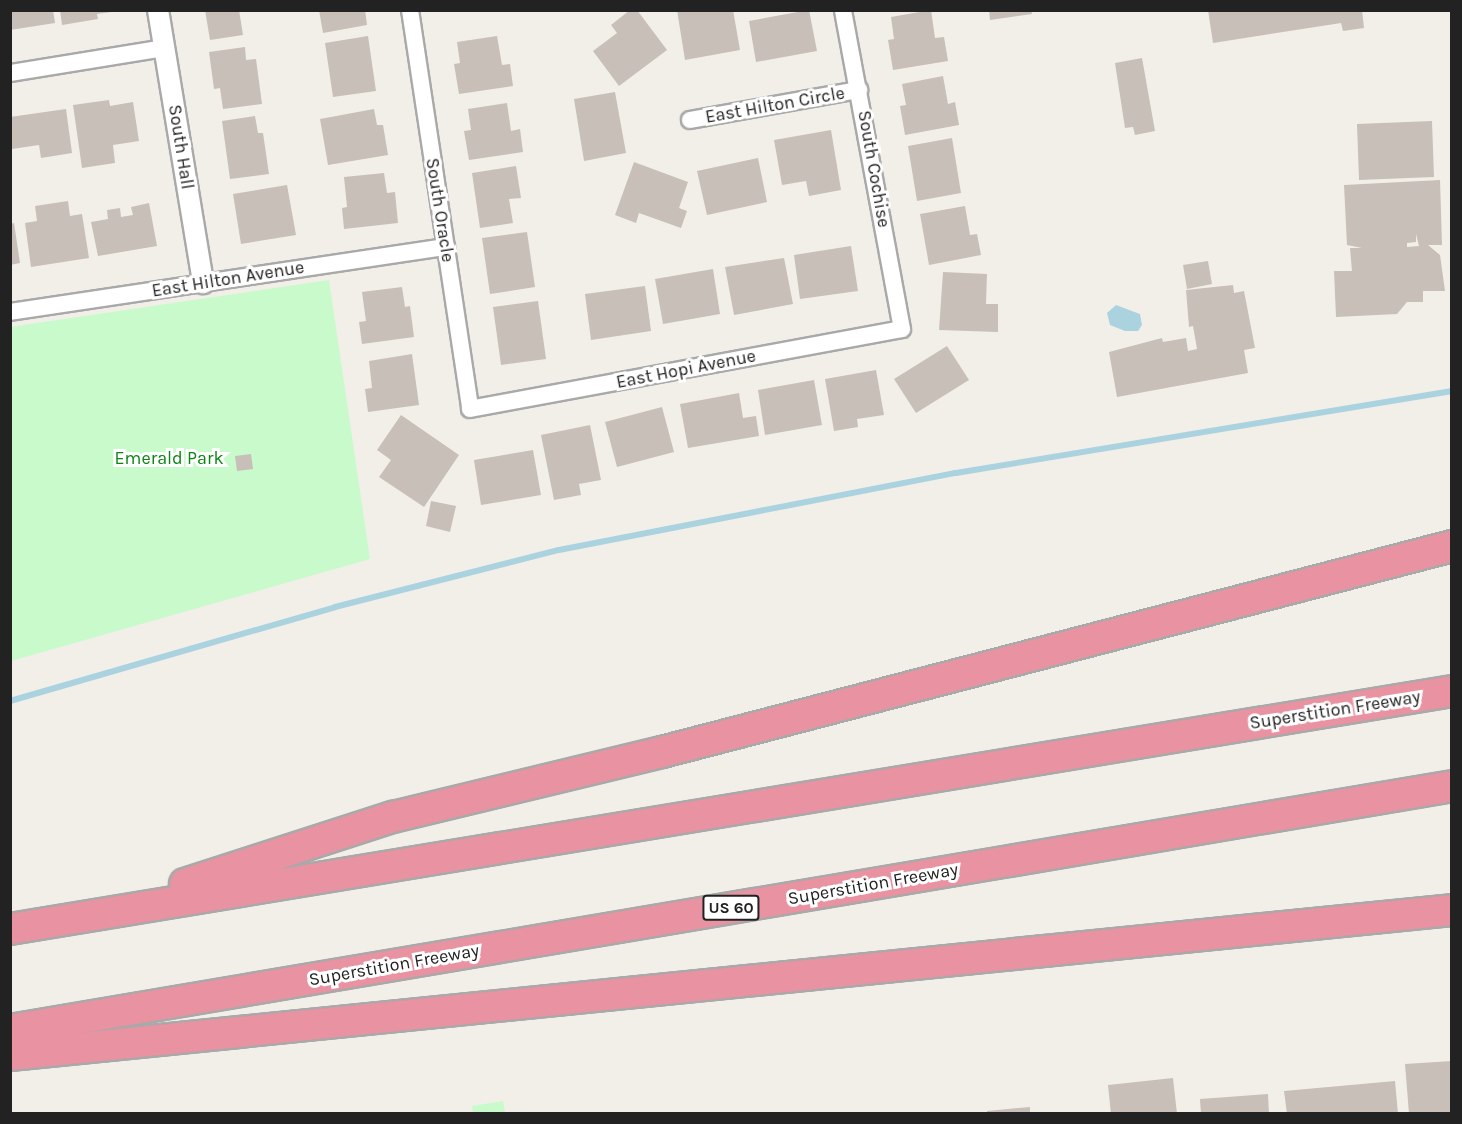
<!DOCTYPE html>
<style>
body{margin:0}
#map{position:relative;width:1462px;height:1124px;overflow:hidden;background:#f2efe9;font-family:Karla,sans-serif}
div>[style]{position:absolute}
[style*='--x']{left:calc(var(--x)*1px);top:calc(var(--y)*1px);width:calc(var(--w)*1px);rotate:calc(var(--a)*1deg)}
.park>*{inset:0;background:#c8facc}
.water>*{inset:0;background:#aad3df}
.stream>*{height:6px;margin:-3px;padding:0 3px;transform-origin:3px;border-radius:3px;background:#aad3df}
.building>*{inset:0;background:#c7bfb8}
.roads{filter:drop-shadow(2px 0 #a9a9a9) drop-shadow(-2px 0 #a9a9a9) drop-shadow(0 2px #a9a9a9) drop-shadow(0 -2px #a9a9a9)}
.minor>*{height:16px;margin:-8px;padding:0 8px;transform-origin:8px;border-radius:8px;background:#fff}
.tertiary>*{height:20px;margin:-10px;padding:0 10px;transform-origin:10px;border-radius:10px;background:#fff}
.motorway>*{height:30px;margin:-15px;padding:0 15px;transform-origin:15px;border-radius:15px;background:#e892a2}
span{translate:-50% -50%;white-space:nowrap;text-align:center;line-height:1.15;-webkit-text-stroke:6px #fff;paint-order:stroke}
.shield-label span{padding:2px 4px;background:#fff;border:2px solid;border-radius:4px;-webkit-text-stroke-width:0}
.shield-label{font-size:16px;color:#222;font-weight:700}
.street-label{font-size:18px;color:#222}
.park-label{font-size:18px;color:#0c8416}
.frame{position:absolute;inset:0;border:12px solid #222;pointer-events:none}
</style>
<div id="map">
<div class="park">
<i style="clip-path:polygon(329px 280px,370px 559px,11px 661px,10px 327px)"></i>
<i style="clip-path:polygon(503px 1101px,505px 1113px,473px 1113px,472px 1106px)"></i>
</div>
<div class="water">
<i style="clip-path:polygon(1116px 305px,1140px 314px,1142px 325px,1138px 331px,1125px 331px,1110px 325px,1107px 313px)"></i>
</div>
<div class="stream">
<i style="--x:10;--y:701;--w:338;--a:-16.1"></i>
<i style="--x:335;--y:607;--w:231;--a:-14.3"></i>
<i style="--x:559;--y:550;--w:404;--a:-11"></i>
<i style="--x:956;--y:473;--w:503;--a:-9.39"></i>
</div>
<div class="building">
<i style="clip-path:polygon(10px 10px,53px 10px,55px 23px,10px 30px)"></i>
<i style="clip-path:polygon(60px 10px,111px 10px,111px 12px,97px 14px,98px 19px,62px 25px)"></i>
<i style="clip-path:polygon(205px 10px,239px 10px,243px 35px,210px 40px)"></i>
<i style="clip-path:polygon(319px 10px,365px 10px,367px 25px,323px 33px)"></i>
<i style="clip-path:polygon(630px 10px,637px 10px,667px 50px,619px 86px,593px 51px,617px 33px,611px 25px)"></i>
<i style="clip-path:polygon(677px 10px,733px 10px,740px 50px,685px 60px)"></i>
<i style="clip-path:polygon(809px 10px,817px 51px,756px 62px,749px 21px)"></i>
<i style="clip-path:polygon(931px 10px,935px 38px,944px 37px,948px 61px,893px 70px,888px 40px,894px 39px,891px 17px)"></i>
<i style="clip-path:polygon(989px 10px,1031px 10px,1032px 14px,990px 20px)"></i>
<i style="clip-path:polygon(1208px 10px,1362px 10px,1364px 28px,1343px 31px,1341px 23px,1213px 43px)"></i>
<i style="clip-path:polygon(368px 36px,376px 91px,333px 97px,325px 43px)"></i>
<i style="clip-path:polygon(497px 36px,502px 65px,510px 64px,513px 86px,459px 94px,454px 64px,460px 63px,457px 42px)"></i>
<i style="clip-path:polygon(245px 47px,246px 60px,256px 59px,262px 104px,223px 109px,220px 88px,214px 89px,209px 52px)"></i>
<i style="clip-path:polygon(1142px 58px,1155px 131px,1135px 135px,1133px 127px,1125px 128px,1115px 63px)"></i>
<i style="clip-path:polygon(943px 76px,948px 104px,955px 102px,959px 125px,905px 135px,900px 106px,906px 105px,902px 84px)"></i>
<i style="clip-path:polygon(615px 92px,626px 153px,584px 161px,574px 99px)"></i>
<i style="clip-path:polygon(109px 100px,110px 106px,133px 102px,139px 141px,113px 145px,115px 163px,82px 168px,73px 105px)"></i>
<i style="clip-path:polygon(507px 103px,511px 131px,520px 129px,523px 152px,469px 160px,464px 131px,471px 130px,468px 109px)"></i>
<i style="clip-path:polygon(66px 109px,72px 153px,41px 158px,39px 145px,12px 149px,10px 117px)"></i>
<i style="clip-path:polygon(374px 109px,377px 125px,383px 125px,388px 155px,328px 165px,320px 119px)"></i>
<i style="clip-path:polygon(255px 116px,258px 133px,263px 133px,269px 174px,230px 179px,222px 121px)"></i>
<i style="clip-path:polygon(1432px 121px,1434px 177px,1359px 180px,1357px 124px)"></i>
<i style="clip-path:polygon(831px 130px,841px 190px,809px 196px,806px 181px,782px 185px,774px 140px)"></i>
<i style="clip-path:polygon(952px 138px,961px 193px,917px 201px,908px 146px)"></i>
<i style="clip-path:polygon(758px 158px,767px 202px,707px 215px,697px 171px)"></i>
<i style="clip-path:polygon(634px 162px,688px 182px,679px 208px,687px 211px,681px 228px,639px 213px,636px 223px,615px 215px)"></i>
<i style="clip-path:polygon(516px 166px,521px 198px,509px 199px,513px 223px,480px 228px,472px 173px)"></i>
<i style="clip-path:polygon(384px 173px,387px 193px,395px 192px,398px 223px,344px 229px,342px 208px,347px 207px,344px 177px)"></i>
<i style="clip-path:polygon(evenodd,1440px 180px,1442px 245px,1428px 245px,1440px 255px,1445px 291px,1423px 291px,1423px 302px,1407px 302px,1397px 314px,1336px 317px,1334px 271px,1352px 271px,1350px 248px,1362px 248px,1347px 245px,1344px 185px,1440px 180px,1416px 234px,1419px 246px,1407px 247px,1407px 243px,1416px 242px,1416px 234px)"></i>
<i style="clip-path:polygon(287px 185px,296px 235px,241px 244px,233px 194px)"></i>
<i style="clip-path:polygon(68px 201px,70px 216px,82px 214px,89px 258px,31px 267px,25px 223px,37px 221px,35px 206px)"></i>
<i style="clip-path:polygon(149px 203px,157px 246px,98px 256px,91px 222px,108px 219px,107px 210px,120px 208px,121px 217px,133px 215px,131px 207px)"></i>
<i style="clip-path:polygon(965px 206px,970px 235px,977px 234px,981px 255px,929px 265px,920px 214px)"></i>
<i style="clip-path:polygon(14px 223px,20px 263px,10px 265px,10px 224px)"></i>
<i style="clip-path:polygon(527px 232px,535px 287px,490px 294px,482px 238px)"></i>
<i style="clip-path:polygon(851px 246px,858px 291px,800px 299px,794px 255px)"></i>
<i style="clip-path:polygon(784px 258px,793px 304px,734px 315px,725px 267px)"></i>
<i style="clip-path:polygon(1208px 261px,1212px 284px,1187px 289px,1183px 265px)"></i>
<i style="clip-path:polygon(713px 269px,720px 314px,663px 324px,655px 279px)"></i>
<i style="clip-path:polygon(943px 272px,987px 274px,986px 304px,998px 304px,998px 332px,939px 330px)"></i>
<i style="clip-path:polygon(1233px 285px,1234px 293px,1244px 291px,1255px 348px,1244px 350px,1248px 373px,1117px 397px,1109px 352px,1162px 338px,1163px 342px,1186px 338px,1188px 351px,1197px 349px,1193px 326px,1189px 327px,1186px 290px)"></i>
<i style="clip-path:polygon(645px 286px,651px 331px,591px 340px,585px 294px)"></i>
<i style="clip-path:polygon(402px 287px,405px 307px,410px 306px,414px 337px,362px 344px,359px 322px,366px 321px,362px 292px)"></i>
<i style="clip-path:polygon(538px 301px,546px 359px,501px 365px,493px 307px)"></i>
<i style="clip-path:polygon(947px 346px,969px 380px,916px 413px,894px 379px)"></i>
<i style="clip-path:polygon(412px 354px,419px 405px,368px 412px,365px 389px,372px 388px,369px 361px)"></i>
<i style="clip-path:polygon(876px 370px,884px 415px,857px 419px,858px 427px,834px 431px,825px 379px)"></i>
<i style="clip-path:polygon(814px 380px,822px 425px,765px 435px,758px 390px)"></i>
<i style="clip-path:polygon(739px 393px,743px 418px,756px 416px,759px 436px,688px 448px,680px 404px)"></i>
<i style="clip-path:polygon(662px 407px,674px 452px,617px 467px,605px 422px)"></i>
<i style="clip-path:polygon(401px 415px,459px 455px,424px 507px,379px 477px,391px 460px,377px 450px)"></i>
<i style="clip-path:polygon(590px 425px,601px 480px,579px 484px,581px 495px,554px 500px,541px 435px)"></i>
<i style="clip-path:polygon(533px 450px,541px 495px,481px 505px,474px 460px)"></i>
<i style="clip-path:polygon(251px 454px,253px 469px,237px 471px,235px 456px)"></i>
<i style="clip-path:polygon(431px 501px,456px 506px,450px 532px,426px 526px)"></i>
<i style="clip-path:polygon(1452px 1061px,1452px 1114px,1409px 1114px,1405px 1064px)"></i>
<i style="clip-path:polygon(1173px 1078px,1177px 1114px,1111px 1114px,1108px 1085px)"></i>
<i style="clip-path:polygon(1395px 1081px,1398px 1114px,1287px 1114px,1284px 1091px)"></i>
<i style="clip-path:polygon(1268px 1094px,1269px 1114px,1201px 1114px,1200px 1099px)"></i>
<i style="clip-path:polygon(1030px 1107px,1030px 1114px,987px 1114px,987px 1111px)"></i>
</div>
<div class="roads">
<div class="minor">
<i style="--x:410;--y:10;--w:403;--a:81.4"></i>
<i style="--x:470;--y:409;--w:439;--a:-10.5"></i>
<i style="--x:902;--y:329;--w:324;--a:-100.5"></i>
<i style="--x:10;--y:73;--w:157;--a:-9.2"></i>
<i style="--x:690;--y:120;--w:172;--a:-10.1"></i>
<i style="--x:10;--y:312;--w:441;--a:-8.5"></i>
</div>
<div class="tertiary">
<i style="--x:158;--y:10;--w:277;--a:80.6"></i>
</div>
<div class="motorway">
<i style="--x:185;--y:884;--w:219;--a:-17.9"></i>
<i style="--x:393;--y:817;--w:277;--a:-13.6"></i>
<i style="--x:662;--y:752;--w:816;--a:-14.61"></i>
<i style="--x:10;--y:929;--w:1462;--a:-9.37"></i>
<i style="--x:10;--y:1030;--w:1462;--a:-9.6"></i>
<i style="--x:10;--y:1055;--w:1449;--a:-5.74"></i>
</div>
</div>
<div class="shield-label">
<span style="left:731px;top:908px">US 60</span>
</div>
<div class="street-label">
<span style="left:775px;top:105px;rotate:-10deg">East Hilton Circle</span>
<span style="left:181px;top:147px;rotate:81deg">South Hall</span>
<span style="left:874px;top:169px;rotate:80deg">South Cochise</span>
<span style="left:440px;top:210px;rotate:81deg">South Oracle</span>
<span style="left:228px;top:279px;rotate:-9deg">East Hilton Avenue</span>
<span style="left:686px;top:369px;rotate:-11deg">East Hopi Avenue</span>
<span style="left:1335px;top:710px;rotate:-9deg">Superstition Freeway</span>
<span style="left:873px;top:884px;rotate:-10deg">Superstition Freeway</span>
<span style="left:394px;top:965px;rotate:-10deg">Superstition Freeway</span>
</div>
<div class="park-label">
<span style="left:169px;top:458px">Emerald Park</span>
</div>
<div class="frame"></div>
</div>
